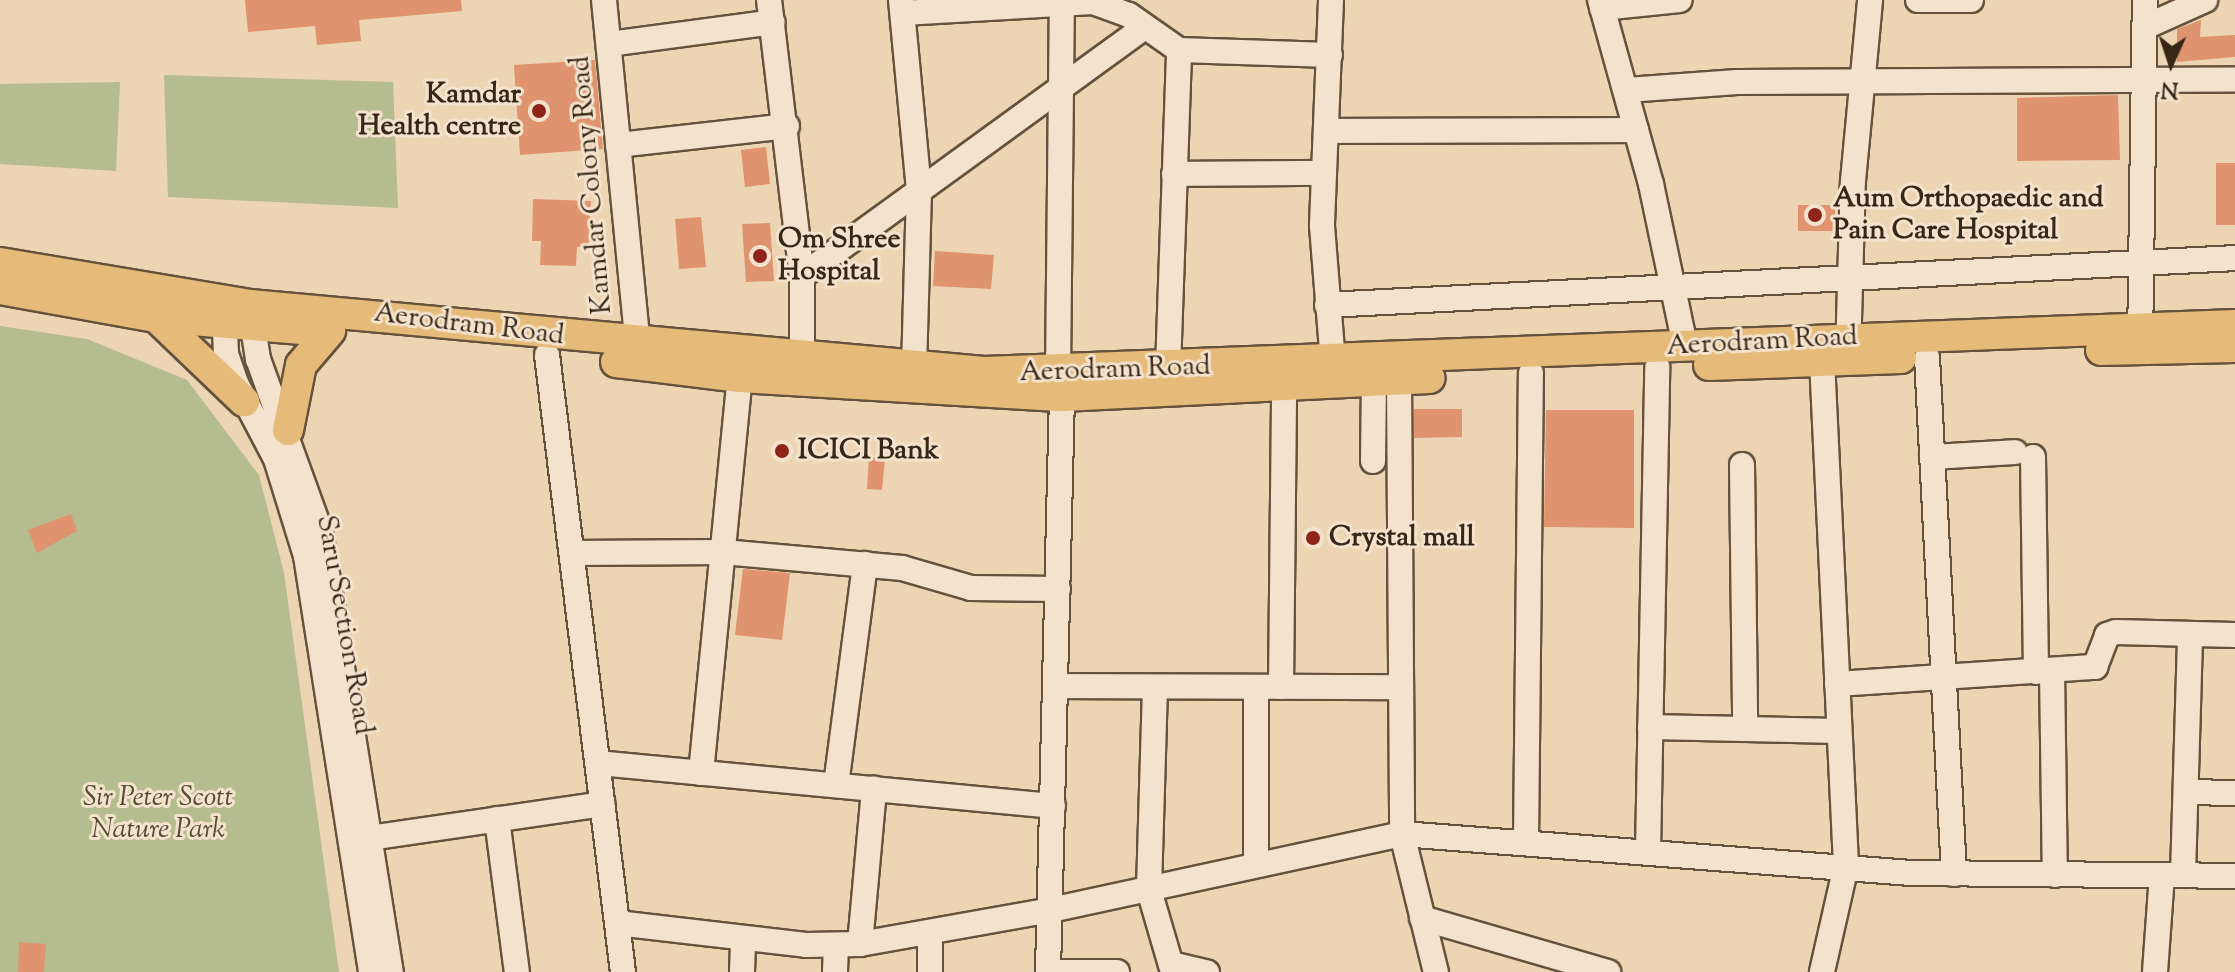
<!DOCTYPE html>
<style>
body{margin:0}
#map{position:relative;width:2235px;height:972px;overflow:hidden;background:#edd4b2;font-family:"Sorts Mill Goudy",serif}
div>[style]{position:absolute}
[style*='--x']{left:calc(var(--x)*1px);top:calc(var(--y)*1px);width:calc(var(--w)*1px);rotate:calc(var(--a)*1deg)}
.green>*{inset:0;background:#b5bd8e}
.building>*{inset:0;background:#df946f}
.roads{filter:drop-shadow(2px 0 #64523d) drop-shadow(-2px 0 #64523d) drop-shadow(0 2px #64523d) drop-shadow(0 -2px #64523d)}
.minor>*{height:24px;margin:-12px;padding:0 12px;transform-origin:12px;border-radius:12px;background:#f3e3cd}
.major>*{height:30px;margin:-15px;padding:0 15px;transform-origin:15px;border-radius:15px;background:#e6ba79}
.dots>*{width:22px;height:22px;translate:-50% -50%;box-sizing:border-box;border:4px solid #f3e3cd;border-radius:50%}
span{translate:-50% -50%;white-space:nowrap;text-align:center;line-height:1.15;-webkit-text-stroke:6px #f3e3cd;paint-order:stroke}
.poi-label{font-size:28px;color:#362716;font-weight:700}
.right{translate:-100% -50%;text-align:right}
.left{translate:0 -50%;text-align:left}
.street-label{font-size:28px;color:#362716}
.park-label{font-size:28px;color:#564c34;font-style:italic}
.north{position:absolute;left:2131px;top:24px;width:80px;height:80px;-webkit-text-stroke:6px #f3e3cd;paint-order:stroke;rotate:183deg;font-size:22px;font-weight:700;line-height:32px;text-align:center;color:#362716}
.north::after{content:'';display:block;margin:auto;width:28px;height:36px;background:#362716;clip-path:polygon(50% 0,100% 100%,50% 72%,0 100%)}
</style>
<div id="map">
<div class="green">
<i style="clip-path:polygon(164px 75px,393px 82px,398px 208px,168px 197px)"></i>
<i style="clip-path:polygon(120px 82px,116px 171px,0 164px,0 84px)"></i>
<i style="clip-path:polygon(0 326px,87px 339px,187px 380px,259px 475px,284px 573px,339px 972px,0 972px)"></i>
</div>
<div class="building">
<i style="clip-path:polygon(245px 0,461px 0,462px 11px,359px 20px,361px 41px,317px 45px,315px 26px,248px 32px)"></i>
<i style="clip-path:polygon(2201px 20px,2200px 37px,2235px 35px,2235px 57px,2177px 62px,2177px 29px)"></i>
<i style="clip-path:polygon(595px 60px,603px 149px,520px 155px,514px 65px)"></i>
<i style="clip-path:polygon(2118px 95px,2120px 160px,2017px 161px,2017px 98px)"></i>
<i style="clip-path:polygon(766px 147px,770px 184px,745px 187px,741px 150px)"></i>
<i style="clip-path:polygon(2216px 163px,2235px 163px,2235px 225px,2216px 225px)"></i>
<i style="clip-path:polygon(533px 199px,591px 201px,589px 247px,577px 247px,576px 266px,540px 265px,541px 241px,532px 241px)"></i>
<i style="clip-path:polygon(1798px 205px,1835px 205px,1835px 231px,1798px 231px)"></i>
<i style="clip-path:polygon(701px 217px,706px 267px,679px 269px,675px 219px)"></i>
<i style="clip-path:polygon(770px 223px,774px 281px,746px 282px,742px 224px)"></i>
<i style="clip-path:polygon(935px 251px,994px 255px,991px 289px,933px 286px)"></i>
<i style="clip-path:polygon(1414px 409px,1462px 409px,1462px 437px,1414px 438px)"></i>
<i style="clip-path:polygon(1546px 410px,1634px 410px,1634px 528px,1544px 527px)"></i>
<i style="clip-path:polygon(869px 456px,885px 458px,882px 490px,867px 489px)"></i>
<i style="clip-path:polygon(71px 514px,77px 531px,37px 553px,28px 530px)"></i>
<i style="clip-path:polygon(743px 569px,790px 573px,782px 640px,735px 635px)"></i>
<i style="clip-path:polygon(19px 942px,46px 944px,44px 972px,18px 972px)"></i>
</div>
<div class="roads">
<div class="minor">
<i style="--x:604;--y:0;--w:360;--a:84.4"></i>
<i style="--x:769;--y:0;--w:278;--a:83.2"></i>
<i style="--x:802;--y:276;--w:82;--a:90"></i>
<i style="--x:901;--y:0;--w:192;--a:84.6"></i>
<i style="--x:919;--y:191;--w:177;--a:91.6"></i>
<i style="--x:1331;--y:0;--w:226;--a:92.3"></i>
<i style="--x:1322;--y:226;--w:136;--a:85.4"></i>
<i style="--x:1600;--y:0;--w:191;--a:74.5"></i>
<i style="--x:1651;--y:184;--w:165;--a:78.1"></i>
<i style="--x:1918;--y:0;--w:53;--a:0"></i>
<i style="--x:1602;--y:8;--w:78;--a:-5.9"></i>
<i style="--x:903;--y:13;--w:190;--a:-3.3"></i>
<i style="--x:1093;--y:2;--w:38;--a:20"></i>
<i style="--x:1129;--y:15;--w:61;--a:35"></i>
<i style="--x:1179;--y:50;--w:151;--a:1.9"></i>
<i style="--x:2145;--y:27;--w:66;--a:-24.2"></i>
<i style="--x:609;--y:44;--w:165;--a:-7.6"></i>
<i style="--x:1627;--y:90;--w:110;--a:-4.2"></i>
<i style="--x:1737;--y:82;--w:498;--a:-0.3"></i>
<i style="--x:1326;--y:131;--w:310;--a:-0.2"></i>
<i style="--x:618;--y:145;--w:170;--a:-6.4"></i>
<i style="--x:1174;--y:174;--w:150;--a:-0.4"></i>
<i style="--x:802;--y:276;--w:422;--a:-36"></i>
<i style="--x:1327;--y:305;--w:909;--a:-2.96"></i>
<i style="--x:250;--y:307;--w:53;--a:81.3"></i>
<i style="--x:258;--y:359;--w:182;--a:70.1"></i>
<i style="--x:320;--y:530;--w:448;--a:80.9"></i>
<i style="--x:224;--y:308;--w:46;--a:87.5"></i>
<i style="--x:226;--y:354;--w:31;--a:71"></i>
<i style="--x:236;--y:383;--w:86;--a:62.2"></i>
<i style="--x:276;--y:459;--w:102;--a:72.8"></i>
<i style="--x:306;--y:556;--w:421;--a:81.1"></i>
<i style="--x:2140;--y:346;--w:346;--a:-89.2"></i>
<i style="--x:547;--y:355;--w:622;--a:82.98"></i>
<i style="--x:1848;--y:356;--w:175;--a:-88.4"></i>
<i style="--x:1853;--y:181;--w:182;--a:-84.6"></i>
<i style="--x:1927;--y:357;--w:518;--a:87.01"></i>
<i style="--x:1822;--y:360;--w:507;--a:87.28"></i>
<i style="--x:1846;--y:866;--w:109;--a:102.8"></i>
<i style="--x:1168;--y:369;--w:319;--a:-88"></i>
<i style="--x:1058;--y:373;--w:372;--a:-89.4"></i>
<i style="--x:1399;--y:380;--w:454;--a:89.6"></i>
<i style="--x:1402;--y:834;--w:142;--a:76.2"></i>
<i style="--x:1932;--y:457;--w:83;--a:-3.4"></i>
<i style="--x:2033;--y:457;--w:215;--a:89.2"></i>
<i style="--x:1373;--y:461;--w:80;--a:-89.3"></i>
<i style="--x:1742;--y:465;--w:264;--a:89.3"></i>
<i style="--x:572;--y:553;--w:151;--a:-0.4"></i>
<i style="--x:723;--y:552;--w:180;--a:5.1"></i>
<i style="--x:902;--y:568;--w:72;--a:16.2"></i>
<i style="--x:971;--y:588;--w:87;--a:0.7"></i>
<i style="--x:2052;--y:670;--w:205;--a:89.2"></i>
<i style="--x:1837;--y:684;--w:259;--a:-3.8"></i>
<i style="--x:2095;--y:667;--w:34;--a:-69"></i>
<i style="--x:2107;--y:635;--w:9;--a:-18"></i>
<i style="--x:2116;--y:632;--w:119;--a:1.4"></i>
<i style="--x:1056;--y:686;--w:345;--a:0.2"></i>
<i style="--x:1155;--y:687;--w:203;--a:91.7"></i>
<i style="--x:1149;--y:890;--w:85;--a:73.7"></i>
<i style="--x:1281;--y:687;--w:300;--a:-89.4"></i>
<i style="--x:1650;--y:727;--w:189;--a:1.2"></i>
<i style="--x:598;--y:763;--w:457;--a:5.4"></i>
<i style="--x:701;--y:773;--w:398;--a:-84.4"></i>
<i style="--x:836;--y:785;--w:223;--a:-82.5"></i>
<i style="--x:2187;--y:792;--w:48;--a:1.2"></i>
<i style="--x:497;--y:819;--w:154;--a:82.6"></i>
<i style="--x:370;--y:838;--w:235;--a:-8.3"></i>
<i style="--x:1526;--y:842;--w:469;--a:-89.4"></i>
<i style="--x:1648;--y:852;--w:485;--a:-88.9"></i>
<i style="--x:1256;--y:864;--w:177;--a:-90"></i>
<i style="--x:2183;--y:875;--w:241;--a:-88.3"></i>
<i style="--x:1422;--y:918;--w:194;--a:16.2"></i>
<i style="--x:617;--y:923;--w:190;--a:6.6"></i>
<i style="--x:806;--y:945;--w:54;--a:-1.1"></i>
<i style="--x:860;--y:944;--w:194;--a:-10.1"></i>
<i style="--x:1051;--y:910;--w:359;--a:-12.2"></i>
<i style="--x:1402;--y:834;--w:510;--a:4.38"></i>
<i style="--x:1911;--y:873;--w:324;--a:0.5"></i>
<i style="--x:860;--y:944;--w:156;--a:-84.8"></i>
<i style="--x:1171;--y:964;--w:37;--a:13"></i>
<i style="--x:742;--y:972;--w:34;--a:-88"></i>
<i style="--x:835;--y:972;--w:26;--a:-88"></i>
<i style="--x:930;--y:972;--w:40;--a:-90"></i>
<i style="--x:1048;--y:972;--w:576;--a:-88.61"></i>
<i style="--x:1058;--y:972;--w:59;--a:0"></i>
<i style="--x:2155;--y:972;--w:97;--a:-85.9"></i>
</div>
<div class="major">
<i style="--x:0;--y:263;--w:254;--a:9.5"></i>
<i style="--x:250;--y:305;--w:737;--a:5.22"></i>
<i style="--x:984;--y:372;--w:1252;--a:-2.15"></i>
<i style="--x:0;--y:289;--w:158;--a:10.2"></i>
<i style="--x:156;--y:317;--w:158;--a:4.7"></i>
<i style="--x:156;--y:317;--w:122;--a:43.7"></i>
<i style="--x:2101;--y:350;--w:134;--a:-1.3"></i>
<i style="--x:616;--y:362;--w:125;--a:6.9"></i>
<i style="--x:740;--y:377;--w:323;--a:3.4"></i>
<i style="--x:1062;--y:396;--w:368;--a:-2.8"></i>
<i style="--x:1709;--y:365;--w:192;--a:-2.1"></i>
<i style="--x:288;--y:430;--w:66;--a:-78.7"></i>
<i style="--x:301;--y:365;--w:45;--a:-49.5"></i>
</div>
</div>
<div class="dots">
<i style="left:539px;top:111px;background:#8f2418"></i>
<i style="left:1815px;top:215px;background:#8f2418"></i>
<i style="left:760px;top:256px;background:#8f2418"></i>
<i style="left:782px;top:451px;background:#8f2418"></i>
<i style="left:1313px;top:538px;background:#8f2418"></i>
</div>
<div class="poi-label">
<span class="right" style="left:521px;top:111px">Kamdar<br>Health centre</span>
<span class="left" style="left:1833px;top:215px">Aum Orthopaedic and<br>Pain Care Hospital</span>
<span class="left" style="left:778px;top:256px">Om Shree<br>Hospital</span>
<span class="left" style="left:798px;top:451px">ICICI Bank</span>
<span class="left" style="left:1329px;top:538px">Crystal mall</span>
</div>
<div class="street-label">
<span style="left:592px;top:185px;rotate:-95deg">Kamdar Colony Road</span>
<span style="left:469px;top:325px;rotate:7deg">Aerodram Road</span>
<span style="left:1762px;top:342px;rotate:-3deg">Aerodram Road</span>
<span style="left:1115px;top:370px;rotate:-2deg">Aerodram Road</span>
<span style="left:344px;top:625px;rotate:80deg">Saru Section Road</span>
</div>
<div class="park-label">
<span style="left:158px;top:814px">Sir Peter Scott<br>Nature Park</span>
</div>
<div class="north">N</div>
</div>
